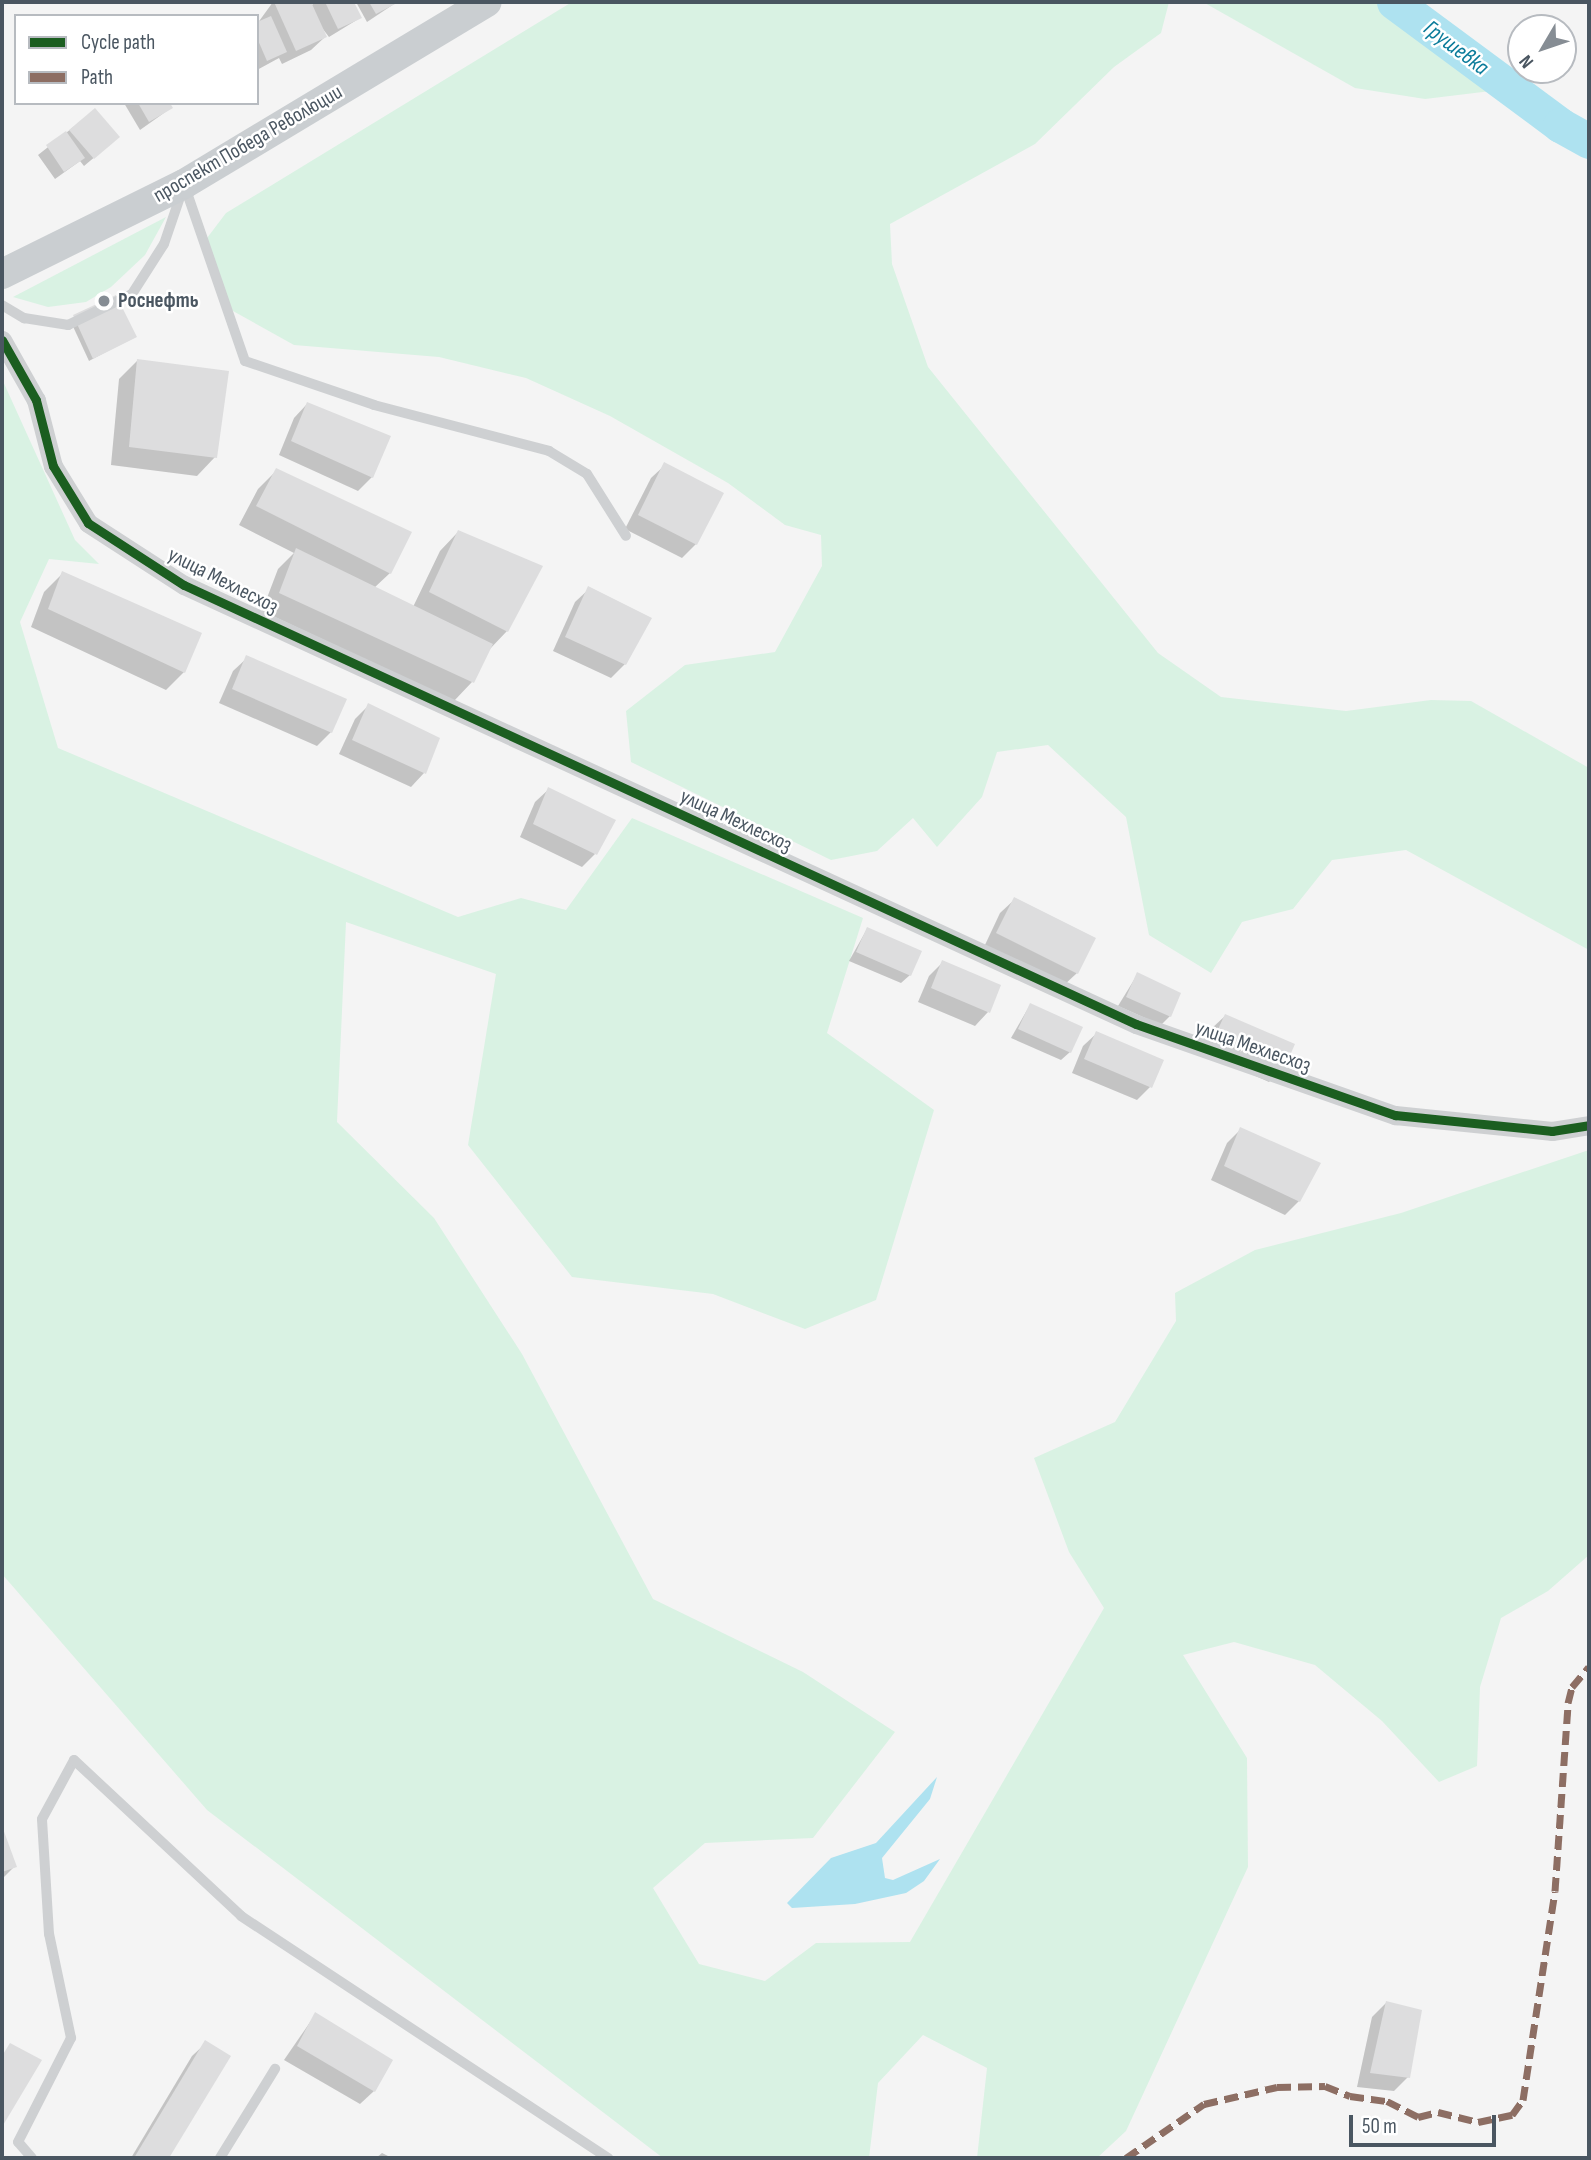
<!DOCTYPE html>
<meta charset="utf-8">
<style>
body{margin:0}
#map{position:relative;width:1591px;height:2160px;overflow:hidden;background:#f4f4f4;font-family:"Sofia Sans Condensed",sans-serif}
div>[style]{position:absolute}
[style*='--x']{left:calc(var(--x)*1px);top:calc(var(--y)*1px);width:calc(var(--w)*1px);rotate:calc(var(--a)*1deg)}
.green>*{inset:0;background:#d9f2e3}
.water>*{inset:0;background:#aee2f0}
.shadow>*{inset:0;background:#0003}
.river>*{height:35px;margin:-17.5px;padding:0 17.5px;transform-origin:17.5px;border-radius:17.5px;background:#aee2f0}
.building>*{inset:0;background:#ddddde}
.lane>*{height:10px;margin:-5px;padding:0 5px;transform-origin:5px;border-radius:5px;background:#ced0d2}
.street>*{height:19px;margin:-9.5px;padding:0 9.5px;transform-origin:9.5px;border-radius:9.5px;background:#ced0d2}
.primary>*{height:30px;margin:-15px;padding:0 15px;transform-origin:15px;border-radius:15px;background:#caced1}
.quiet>*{height:7px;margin-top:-3.5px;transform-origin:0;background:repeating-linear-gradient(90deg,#8d6e63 0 14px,transparent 0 21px)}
.cycleway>*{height:9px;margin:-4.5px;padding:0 4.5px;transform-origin:4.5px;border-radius:4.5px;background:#1b5e20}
.dots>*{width:19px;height:19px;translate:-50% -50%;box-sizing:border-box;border:4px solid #fff;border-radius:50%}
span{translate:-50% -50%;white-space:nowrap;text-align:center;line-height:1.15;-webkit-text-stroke:5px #fff;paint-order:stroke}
.street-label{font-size:21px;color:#4a5661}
.poi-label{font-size:21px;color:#4a5661;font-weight:700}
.left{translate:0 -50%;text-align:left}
.water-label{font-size:23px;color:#0c7c9b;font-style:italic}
.frame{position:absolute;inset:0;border:4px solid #4a5661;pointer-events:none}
.legend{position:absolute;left:14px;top:14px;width:245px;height:91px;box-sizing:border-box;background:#fff;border:2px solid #b7bbc0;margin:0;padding:9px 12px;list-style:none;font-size:21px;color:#4a5661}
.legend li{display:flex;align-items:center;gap:14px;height:35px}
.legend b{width:35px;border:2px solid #b7bbc0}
.north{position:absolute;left:1507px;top:14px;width:70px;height:70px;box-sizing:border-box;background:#fff;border:2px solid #b7bbc0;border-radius:50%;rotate:231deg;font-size:19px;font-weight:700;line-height:28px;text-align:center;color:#4a5661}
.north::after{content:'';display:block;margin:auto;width:24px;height:32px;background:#868d94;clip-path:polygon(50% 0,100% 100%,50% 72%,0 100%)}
.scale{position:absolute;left:1349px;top:2115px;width:147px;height:32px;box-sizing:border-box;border:4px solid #4a5661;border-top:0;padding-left:9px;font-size:21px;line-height:24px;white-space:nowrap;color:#4a5661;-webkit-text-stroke:5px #fff;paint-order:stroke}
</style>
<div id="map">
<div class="green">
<i style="clip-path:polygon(572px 2px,1169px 2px,1161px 33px,1114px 67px,1035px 144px,890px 224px,892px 264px,928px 367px,1158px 653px,1221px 697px,1346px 711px,1431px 700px,1471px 701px,1589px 768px,1589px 950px,1406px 850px,1332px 860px,1293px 909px,1242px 922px,1211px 973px,1149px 935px,1126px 817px,1048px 745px,997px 752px,982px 797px,937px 847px,913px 818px,877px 851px,831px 860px,631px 762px,626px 711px,685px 665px,775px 652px,822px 566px,821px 535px,785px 525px,728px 483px,610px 416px,526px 378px,439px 357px,294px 345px,233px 311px,215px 277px,204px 242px,226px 213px)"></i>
<i style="clip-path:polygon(1203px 2px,1394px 2px,1485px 71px,1491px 91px,1425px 99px,1355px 88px)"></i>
<i style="clip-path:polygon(166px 217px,145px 255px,111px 287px,86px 302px,48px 307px,13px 297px)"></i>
<i style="clip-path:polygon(2px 379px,75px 540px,99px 564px,49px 559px,20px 622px,58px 748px,458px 917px,521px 898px,566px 910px,632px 818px,863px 918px,827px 1033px,934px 1110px,876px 1300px,805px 1329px,713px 1294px,572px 1277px,468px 1145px,496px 974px,346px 922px,337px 1122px,434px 1218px,522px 1354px,653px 1599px,803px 1672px,895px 1732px,813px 1838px,705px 1843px,653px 1888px,699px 1964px,765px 1981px,816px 1943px,910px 1942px,1104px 1608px,1069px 1552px,1034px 1458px,1115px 1422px,1176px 1321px,1175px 1293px,1255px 1250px,1401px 1213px,1589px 1150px,1589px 1555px,1548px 1591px,1501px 1618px,1480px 1687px,1477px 1766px,1439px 1782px,1382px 1721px,1315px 1665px,1234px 1642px,1183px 1655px,1247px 1758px,1248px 1867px,1126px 2131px,1097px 2158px,977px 2158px,987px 2068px,923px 2035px,878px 2083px,869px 2158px,663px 2158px,207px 1810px,2px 1574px)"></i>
</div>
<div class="water">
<i style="clip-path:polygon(937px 1777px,930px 1799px,882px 1858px,885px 1878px,893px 1880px,940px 1859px,924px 1881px,906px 1893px,855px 1904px,792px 1908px,787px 1903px,831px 1858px,876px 1843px)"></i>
</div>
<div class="shadow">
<i style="clip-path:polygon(273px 2px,309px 2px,311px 6px,315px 2px,352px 2px,360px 18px,329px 37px,319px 24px,325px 37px,311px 50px,282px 64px,279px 58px,257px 70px,257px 24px)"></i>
<i style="clip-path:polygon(356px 2px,397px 2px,367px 22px)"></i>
<i style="clip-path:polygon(124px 103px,168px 103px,171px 108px,140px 130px)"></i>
<i style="clip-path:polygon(95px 110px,109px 145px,84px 166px,80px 161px,55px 179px,38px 155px)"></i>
<i style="clip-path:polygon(116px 298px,135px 336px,89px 361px,70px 320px)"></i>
<i style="clip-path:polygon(137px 361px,215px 457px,197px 476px,111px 465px,119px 379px)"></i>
<i style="clip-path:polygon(307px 404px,372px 477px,358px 491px,279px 455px,294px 418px)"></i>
<i style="clip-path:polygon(665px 465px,696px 544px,682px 558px,625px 529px,651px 478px)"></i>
<i style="clip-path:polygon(277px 470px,390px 573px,374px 588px,413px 607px,440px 551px,458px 532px,507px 631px,488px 651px,472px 682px,454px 701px,262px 611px,278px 569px,294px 553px,239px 525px,258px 489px)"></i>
<i style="clip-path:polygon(63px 573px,184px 672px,166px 690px,31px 627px,44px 592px)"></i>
<i style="clip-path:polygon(589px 589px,625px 664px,611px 678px,553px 651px,575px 602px)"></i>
<i style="clip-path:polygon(247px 658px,331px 732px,317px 746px,219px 703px,233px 671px)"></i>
<i style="clip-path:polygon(369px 705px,438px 739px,424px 773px,411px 787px,339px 754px,355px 719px)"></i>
<i style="clip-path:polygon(549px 789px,595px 854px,582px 867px,520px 837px,535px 802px)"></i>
<i style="clip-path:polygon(1014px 900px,1077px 973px,1063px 986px,984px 947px,1000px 913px)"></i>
<i style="clip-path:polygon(867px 929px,910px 975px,901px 983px,849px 961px)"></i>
<i style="clip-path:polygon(943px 962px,988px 1012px,975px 1026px,918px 1002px,929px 976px)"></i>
<i style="clip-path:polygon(1137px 975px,1170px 1016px,1161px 1025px,1118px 1006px)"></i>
<i style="clip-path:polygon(1030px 1005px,1070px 1052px,1061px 1060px,1011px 1038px)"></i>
<i style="clip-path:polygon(1225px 1016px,1283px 1068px,1269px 1082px,1202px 1052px,1211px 1029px)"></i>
<i style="clip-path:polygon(1097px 1033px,1150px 1087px,1137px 1100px,1072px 1073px,1083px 1046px)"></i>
<i style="clip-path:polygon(1241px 1129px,1319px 1163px,1299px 1201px,1285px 1215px,1211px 1180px,1227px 1143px)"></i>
<i style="clip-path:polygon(2px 1831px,15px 1866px,2px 1879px)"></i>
<i style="clip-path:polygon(1386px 2003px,1408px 2077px,1394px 2091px,1357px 2087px,1372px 2017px)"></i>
<i style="clip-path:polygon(315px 2015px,374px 2091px,360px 2104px,284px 2060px)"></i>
<i style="clip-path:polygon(206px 2043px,228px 2056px,167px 2158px,131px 2158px,192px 2056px)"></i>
<i style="clip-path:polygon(382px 2153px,392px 2158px,376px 2158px)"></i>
</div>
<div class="river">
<i style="--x:1394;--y:2;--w:207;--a:36.5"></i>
<i style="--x:1560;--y:125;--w:33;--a:29"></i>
</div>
<div class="building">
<i style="clip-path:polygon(274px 2px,311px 2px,327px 37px,296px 51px)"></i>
<i style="clip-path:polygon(325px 2px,354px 2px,362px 18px,338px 29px)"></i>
<i style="clip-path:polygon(369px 2px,399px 2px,376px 14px)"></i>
<i style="clip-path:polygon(271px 16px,287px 52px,267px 61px,257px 38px,257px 22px)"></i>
<i style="clip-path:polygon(138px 103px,170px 103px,173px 108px,149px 122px)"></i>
<i style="clip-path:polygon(95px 108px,120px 137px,94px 159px,69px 130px)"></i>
<i style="clip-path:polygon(66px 131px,85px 158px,64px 172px,46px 145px)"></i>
<i style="clip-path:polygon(116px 295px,137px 337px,93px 359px,73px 315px)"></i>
<i style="clip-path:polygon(137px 359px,229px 371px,217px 458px,129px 447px)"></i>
<i style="clip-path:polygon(307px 402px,391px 436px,373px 478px,291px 441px)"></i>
<i style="clip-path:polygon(664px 462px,724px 493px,697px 545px,638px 515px)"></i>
<i style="clip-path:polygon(276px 468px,412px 532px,391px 574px,256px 506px)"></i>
<i style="clip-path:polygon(458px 530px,543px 566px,508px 632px,429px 592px)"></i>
<i style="clip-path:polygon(296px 548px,493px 644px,474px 683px,279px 593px)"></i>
<i style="clip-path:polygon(62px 571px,202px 633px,185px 673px,48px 609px)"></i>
<i style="clip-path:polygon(588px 586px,652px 618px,626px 665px,565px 637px)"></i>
<i style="clip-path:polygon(246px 655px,347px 699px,332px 733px,232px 689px)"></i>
<i style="clip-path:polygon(368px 703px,440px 738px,426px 774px,352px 740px)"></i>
<i style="clip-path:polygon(548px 787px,616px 820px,597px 855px,533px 824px)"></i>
<i style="clip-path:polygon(1014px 897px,1096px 938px,1078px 974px,996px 933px)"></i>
<i style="clip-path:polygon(867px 927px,922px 951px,911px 976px,856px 952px)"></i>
<i style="clip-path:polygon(942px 960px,1001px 985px,990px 1013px,931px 988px)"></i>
<i style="clip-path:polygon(1137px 972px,1181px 993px,1171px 1017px,1126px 997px)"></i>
<i style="clip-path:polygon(1030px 1003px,1083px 1027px,1071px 1053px,1018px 1029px)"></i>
<i style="clip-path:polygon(1225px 1014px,1295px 1044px,1284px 1069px,1214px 1038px)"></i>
<i style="clip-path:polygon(1096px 1031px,1164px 1060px,1152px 1088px,1084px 1059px)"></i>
<i style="clip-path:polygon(1240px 1127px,1321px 1163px,1300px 1202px,1224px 1166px)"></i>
<i style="clip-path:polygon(2px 1826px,17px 1867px,2px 1872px)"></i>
<i style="clip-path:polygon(1386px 2001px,1422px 2010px,1410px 2078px,1370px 2073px)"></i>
<i style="clip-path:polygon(315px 2012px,393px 2060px,375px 2092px,297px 2046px)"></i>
<i style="clip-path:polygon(205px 2040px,231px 2056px,169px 2158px,134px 2158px)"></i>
<i style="clip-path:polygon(10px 2043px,42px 2060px,2px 2127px,2px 2056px)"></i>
</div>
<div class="lane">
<i style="--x:185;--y:187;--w:184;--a:71"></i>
<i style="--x:245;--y:361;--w:136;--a:18.8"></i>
<i style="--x:374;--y:405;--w:181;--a:14.7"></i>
<i style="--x:549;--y:451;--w:44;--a:31.2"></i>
<i style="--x:587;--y:474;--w:73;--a:57.8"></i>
<i style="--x:2;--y:305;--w:26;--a:31"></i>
<i style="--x:24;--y:318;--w:45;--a:9"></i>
<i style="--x:68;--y:325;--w:71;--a:-25.8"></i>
<i style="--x:132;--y:294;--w:59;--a:-57.4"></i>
<i style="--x:164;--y:244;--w:53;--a:-71.2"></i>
<i style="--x:32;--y:2158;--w:21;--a:-131"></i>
<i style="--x:18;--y:2142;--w:117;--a:-63"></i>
<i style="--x:71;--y:2038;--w:106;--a:-101.9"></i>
<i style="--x:49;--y:1934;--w:115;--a:-93.5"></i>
<i style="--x:42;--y:1819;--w:67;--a:-61.5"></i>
<i style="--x:74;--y:1760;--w:229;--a:43"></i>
<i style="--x:241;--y:1916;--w:440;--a:33.4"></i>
<i style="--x:220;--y:2158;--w:105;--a:-58.3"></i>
</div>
<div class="street">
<i style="--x:2;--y:340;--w:69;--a:60.5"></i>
<i style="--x:36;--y:400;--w:68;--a:75.6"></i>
<i style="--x:53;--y:466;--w:67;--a:58.4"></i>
<i style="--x:88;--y:523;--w:114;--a:32.9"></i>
<i style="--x:184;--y:585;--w:1048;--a:24.76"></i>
<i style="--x:1136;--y:1024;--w:275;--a:19.4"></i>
<i style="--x:1395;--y:1115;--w:158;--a:5.8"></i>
<i style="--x:1552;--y:1131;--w:37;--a:-9"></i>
</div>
<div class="primary">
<i style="--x:2;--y:274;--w:203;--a:-26.3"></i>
<i style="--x:184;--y:184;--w:353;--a:-31"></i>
</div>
<div class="quiet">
<i style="--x:1126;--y:2158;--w:95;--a:-34.7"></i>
<i style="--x:1204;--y:2104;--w:75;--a:-13.1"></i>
<i style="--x:1277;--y:2087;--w:48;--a:-1.2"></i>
<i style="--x:1325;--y:2086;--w:27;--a:22"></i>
<i style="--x:1350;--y:2096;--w:37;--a:8"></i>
<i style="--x:1387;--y:2101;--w:35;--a:27"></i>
<i style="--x:1418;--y:2117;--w:21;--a:-14"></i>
<i style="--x:1438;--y:2112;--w:41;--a:14"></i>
<i style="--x:1478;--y:2122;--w:35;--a:-12"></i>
<i style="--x:1512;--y:2115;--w:19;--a:-54"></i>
<i style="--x:1523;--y:2100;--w:211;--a:-81.3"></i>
<i style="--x:1555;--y:1891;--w:188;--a:-86"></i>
<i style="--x:1568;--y:1703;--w:16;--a:-76"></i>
<i style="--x:1572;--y:1687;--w:26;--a:-50"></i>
</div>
<div class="cycleway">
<i style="--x:2;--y:340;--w:69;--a:60.5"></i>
<i style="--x:36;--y:400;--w:68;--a:75.6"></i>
<i style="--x:53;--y:466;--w:67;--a:58.4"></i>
<i style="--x:88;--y:523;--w:114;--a:32.9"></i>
<i style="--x:184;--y:585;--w:1048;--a:24.76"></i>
<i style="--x:1136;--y:1024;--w:275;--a:19.4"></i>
<i style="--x:1395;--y:1115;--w:158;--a:5.8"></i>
<i style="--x:1552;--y:1131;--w:37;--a:-9"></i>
</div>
<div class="dots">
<i style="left:104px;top:301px;background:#868d94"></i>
</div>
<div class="street-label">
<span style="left:248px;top:144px;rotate:-30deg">проспект Победа Революции</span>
<span style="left:223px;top:581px;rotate:27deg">улица Мехлесхоз</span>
<span style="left:736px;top:821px;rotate:25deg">улица Мехлесхоз</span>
<span style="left:1253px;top:1047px;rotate:19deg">улица Мехлесхоз</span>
</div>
<div class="poi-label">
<span class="left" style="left:118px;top:301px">Роснефть</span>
</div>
<div class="water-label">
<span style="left:1456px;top:48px;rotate:37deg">Грушевка</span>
</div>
<div class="frame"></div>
<ul class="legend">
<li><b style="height:9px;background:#1b5e20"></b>Cycle path</li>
<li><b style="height:9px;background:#8d6e63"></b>Path</li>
</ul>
<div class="north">N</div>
<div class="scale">50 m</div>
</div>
